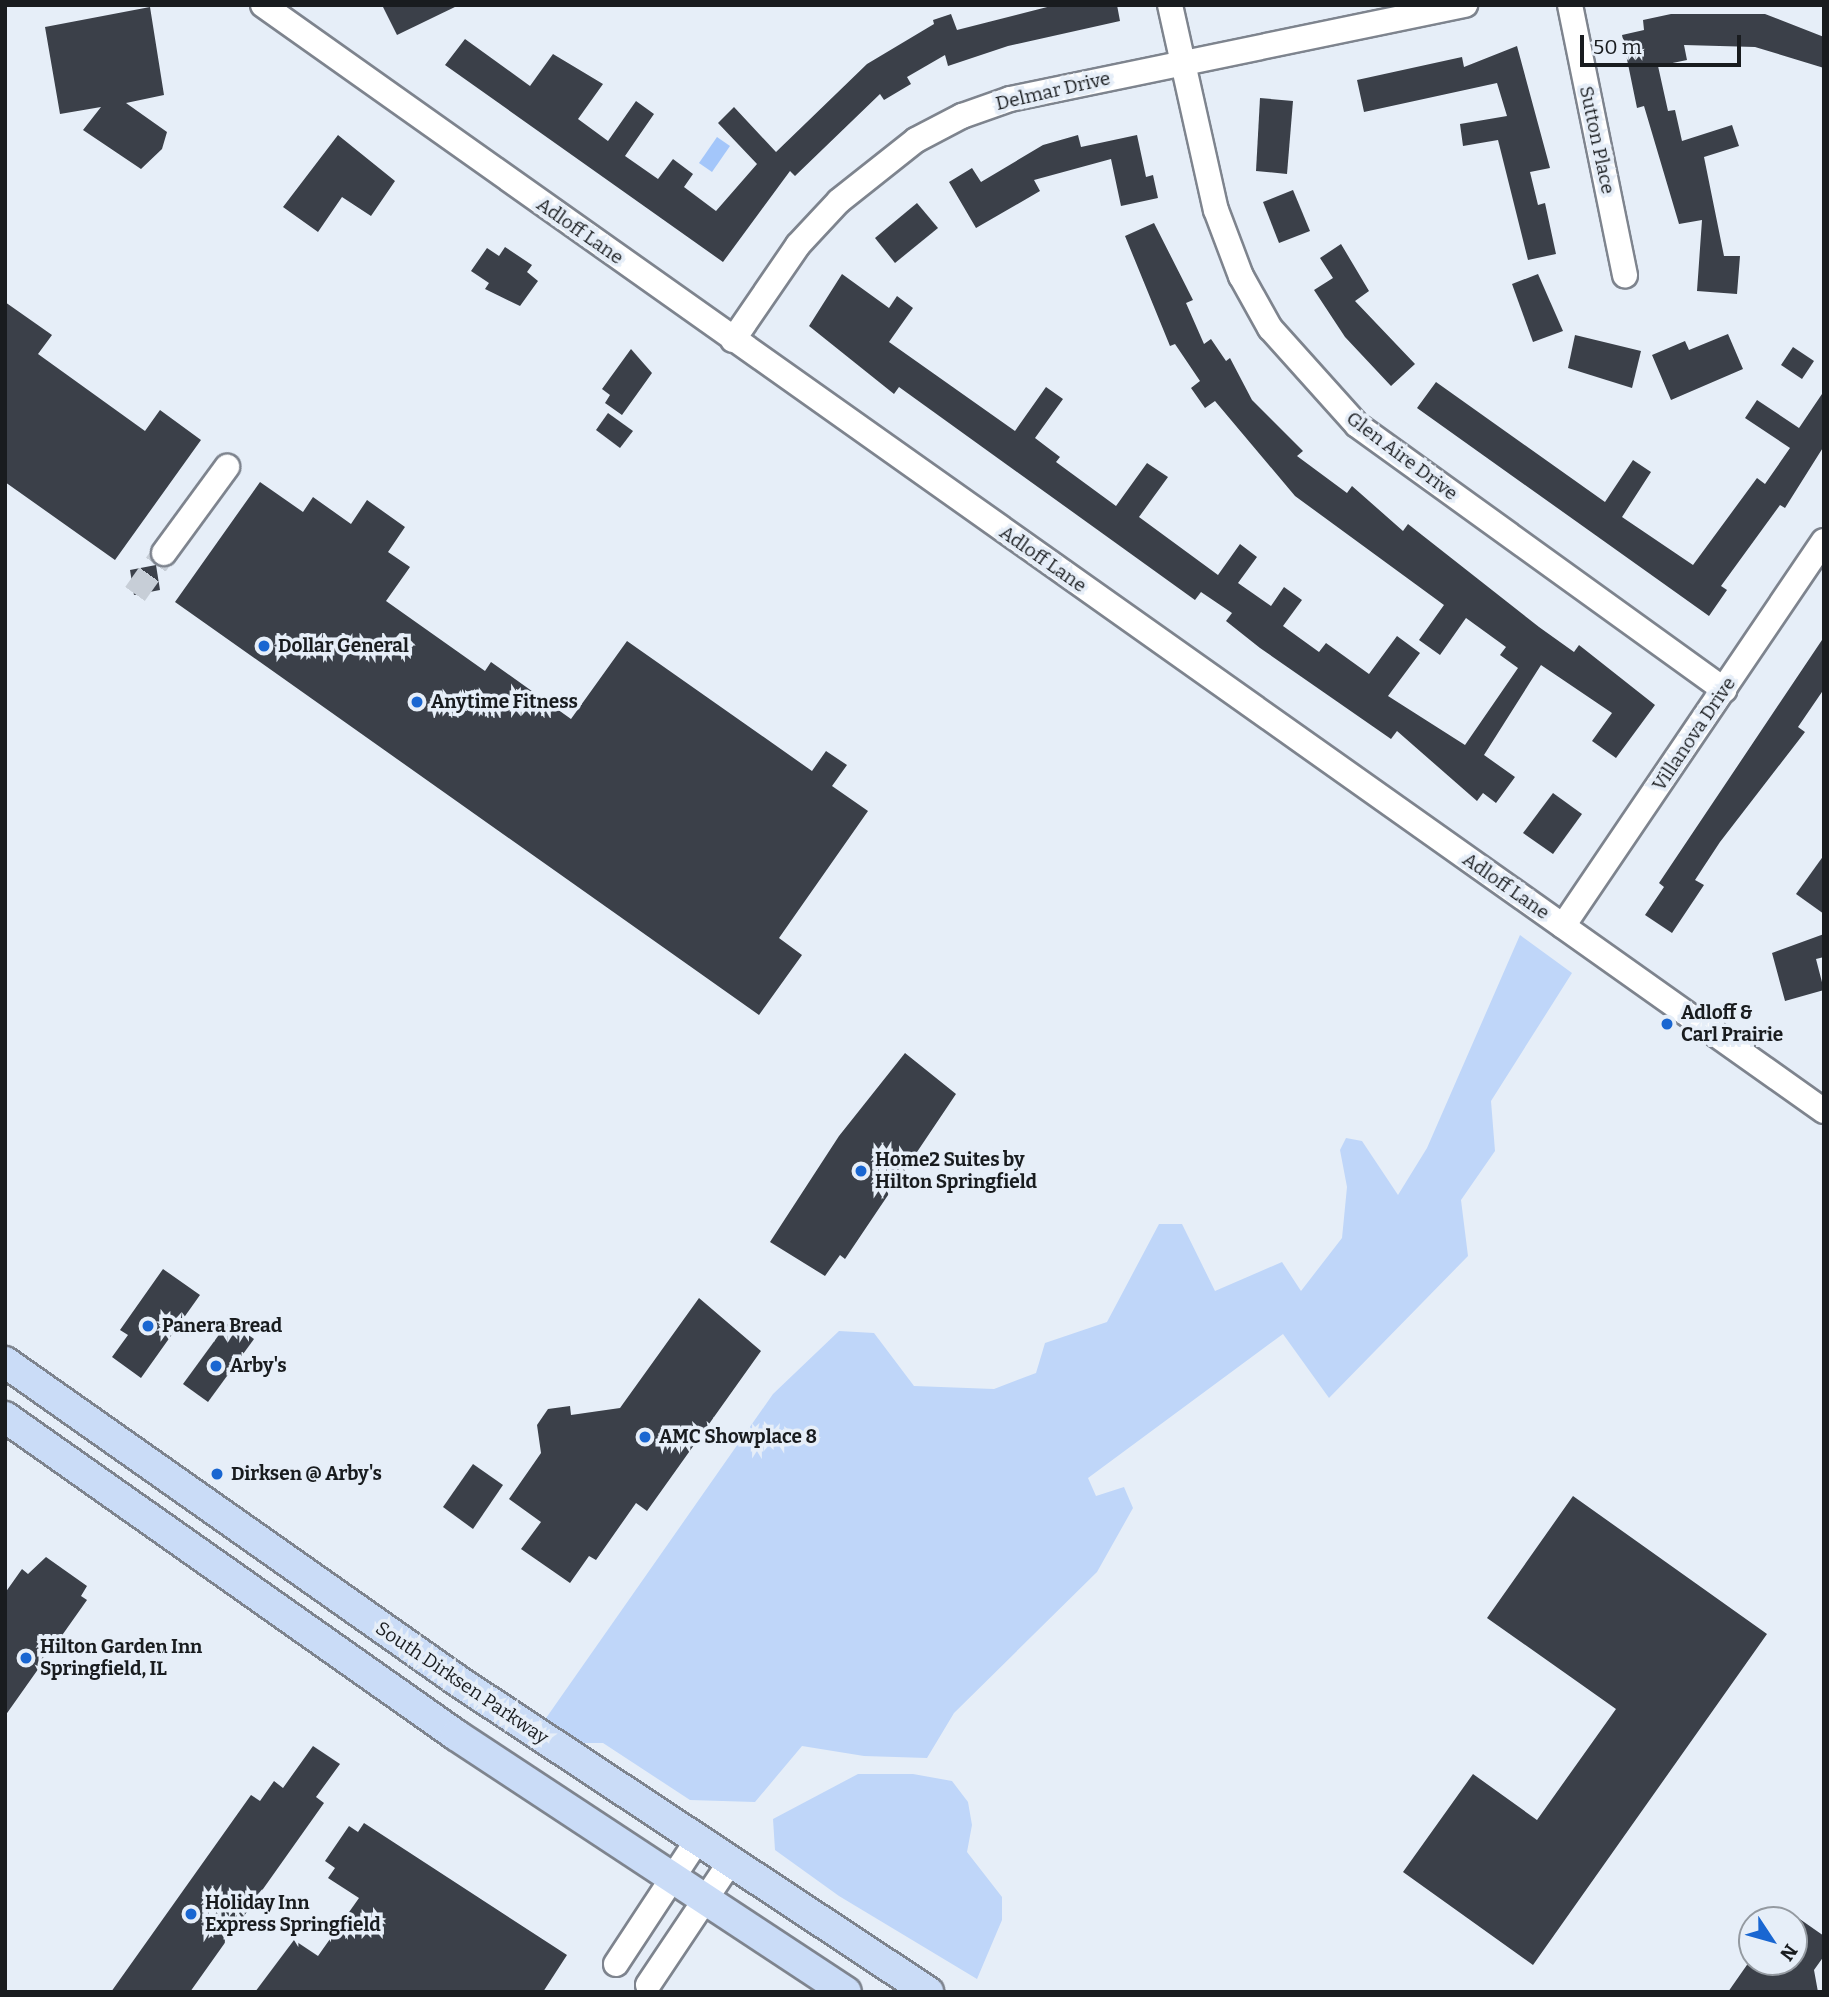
<!DOCTYPE html>
<style>
body{margin:0}
#map{position:relative;width:1829px;height:1997px;overflow:hidden;background:#e6eef8;font-family:Bitter,serif}
div>[style]{position:absolute}
[style*='--x']{left:calc(var(--x)*1px);top:calc(var(--y)*1px);width:calc(var(--w)*1px);rotate:calc(var(--a)*1deg)}
.green>*{inset:0;background:#bfd6f9}
.water>*{inset:0;background:#a3c6fa}
.building>*{inset:0;background:#3b4049}
.minor-tunnel>*{height:24px;margin-top:-12px;transform-origin:0;background:repeating-linear-gradient(90deg,#c7ced7 0 24px,transparent 0 36px)}
.roads{filter:drop-shadow(2px 0 #7e848e) drop-shadow(-2px 0 #7e848e) drop-shadow(0 2px #7e848e) drop-shadow(0 -2px #7e848e)}
.minor>*{height:24px;margin:-12px;padding:0 12px;transform-origin:12px;border-radius:12px;background:#fff}
.major>*{height:30px;margin:-15px;padding:0 15px;transform-origin:15px;border-radius:15px;background:#cadcf7}
.dots>*{width:19px;height:19px;translate:-50% -50%;box-sizing:border-box;border:4px solid #e6eef8;border-radius:50%}
span{translate:-50% -50%;white-space:nowrap;text-align:center;line-height:1.15;-webkit-text-stroke:7px #e6eef8;paint-order:stroke}
.street-label{font-size:19px;color:#191c1f}
.poi-label{font-size:19px;color:#191c1f;font-weight:700}
.left{translate:0 -50%;text-align:left}
.frame{position:absolute;inset:0;border:7px solid #191c1f;pointer-events:none}
.north{position:absolute;left:1738px;top:1906px;width:70px;height:70px;box-sizing:border-box;background:#e6eef8;border:2px solid #949aa1;border-radius:50%;rotate:126deg;font-size:19px;font-weight:700;line-height:28px;text-align:center;color:#191c1f}
.north::after{content:'';display:block;margin:auto;width:24px;height:32px;background:#1966d1;clip-path:polygon(50% 0,100% 100%,50% 72%,0 100%)}
.scale{position:absolute;left:1580px;top:35px;width:161px;height:32px;box-sizing:border-box;border:4px solid #191c1f;border-top:0;padding-left:9px;font-size:21px;line-height:24px;white-space:nowrap;color:#191c1f;-webkit-text-stroke:5px #e6eef8;paint-order:stroke}
</style>
<div id="map">
<div class="green">
<i style="clip-path:polygon(1520px 935px,1572px 973px,1491px 1101px,1495px 1151px,1461px 1200px,1468px 1256px,1329px 1398px,1283px 1334px,1088px 1478px,1096px 1496px,1124px 1487px,1133px 1508px,1097px 1572px,954px 1713px,927px 1758px,864px 1756px,802px 1746px,755px 1802px,690px 1800px,603px 1743px,576px 1743px,544px 1721px,773px 1394px,839px 1331px,874px 1333px,914px 1386px,994px 1389px,1036px 1373px,1045px 1343px,1107px 1322px,1159px 1224px,1182px 1224px,1215px 1291px,1282px 1262px,1301px 1291px,1342px 1238px,1347px 1187px,1340px 1150px,1346px 1138px,1362px 1141px,1398px 1195px,1427px 1148px)"></i>
<i style="clip-path:polygon(913px 1774px,952px 1781px,968px 1802px,972px 1825px,967px 1852px,1002px 1897px,1002px 1920px,977px 1979px,839px 1896px,775px 1850px,773px 1819px,858px 1774px)"></i>
</div>
<div class="water">
<i style="clip-path:polygon(717px 137px,730px 146px,712px 172px,699px 163px)"></i>
</div>
<div class="building">
<i style="clip-path:polygon(382px 5px,459px 5px,397px 35px)"></i>
<i style="clip-path:polygon(1055px 5px,1117px 5px,1120px 21px,1008px 46px,948px 66px,945px 55px,907px 77px,911px 84px,884px 100px,880px 94px,795px 176px,790px 171px,723px 262px,445px 65px,465px 39px,530px 86px,553px 54px,603px 84px,578px 119px,608px 141px,636px 101px,654px 114px,625px 156px,658px 179px,673px 159px,693px 174px,684px 187px,716px 211px,757px 164px,718px 123px,734px 107px,776px 152px,867px 64px,934px 24px,933px 20px,951px 14px,957px 30px)"></i>
<i style="clip-path:polygon(150px 7px,164px 95px,126px 103px,167px 132px,162px 149px,141px 169px,83px 130px,101px 107px,60px 114px,45px 27px)"></i>
<i style="clip-path:polygon(1671px 14px,1765px 14px,1824px 37px,1824px 68px,1755px 47px,1684px 45px,1687px 60px,1658px 66px,1668px 111px,1675px 110px,1682px 141px,1732px 125px,1739px 146px,1704px 157px,1724px 256px,1740px 256px,1737px 294px,1697px 291px,1702px 220px,1679px 224px,1644px 106px,1637px 108px,1622px 35px,1644px 30px,1643px 20px)"></i>
<i style="clip-path:polygon(1517px 46px,1550px 168px,1530px 172px,1538px 205px,1545px 203px,1556px 254px,1528px 260px,1498px 140px,1463px 146px,1460px 124px,1507px 116px,1497px 83px,1364px 112px,1357px 80px,1462px 57px,1464px 67px)"></i>
<i style="clip-path:polygon(1260px 98px,1293px 101px,1287px 174px,1256px 171px)"></i>
<i style="clip-path:polygon(338px 135px,395px 181px,371px 216px,342px 197px,318px 232px,283px 207px)"></i>
<i style="clip-path:polygon(1078px 135px,1081px 147px,1137px 135px,1146px 177px,1153px 175px,1158px 198px,1121px 206px,1111px 159px,1034px 180px,1040px 191px,976px 228px,949px 182px,972px 168px,981px 182px,1043px 145px)"></i>
<i style="clip-path:polygon(1293px 190px,1310px 231px,1279px 243px,1263px 202px)"></i>
<i style="clip-path:polygon(917px 203px,938px 228px,895px 263px,875px 238px)"></i>
<i style="clip-path:polygon(1154px 223px,1193px 300px,1186px 303px,1204px 344px,1211px 339px,1226px 361px,1230px 358px,1252px 400px,1303px 451px,1297px 456px,1347px 493px,1352px 486px,1403px 531px,1408px 524px,1539px 627px,1574px 652px,1579px 645px,1655px 705px,1616px 758px,1592px 741px,1612px 713px,1541px 665px,1484px 755px,1515px 777px,1496px 803px,1483px 793px,1477px 801px,1397px 731px,1391px 739px,1260px 648px,1226px 621px,1232px 613px,1201px 592px,1195px 600px,899px 387px,894px 394px,809px 326px,842px 274px,889px 308px,897px 296px,913px 308px,889px 342px,1015px 431px,1046px 387px,1063px 399px,1035px 438px,1060px 457px,1056px 462px,1116px 506px,1147px 463px,1168px 477px,1139px 517px,1218px 575px,1240px 544px,1257px 557px,1238px 583px,1271px 606px,1284px 587px,1302px 600px,1283px 626px,1319px 652px,1326px 643px,1369px 674px,1397px 636px,1420px 653px,1388px 696px,1465px 745px,1518px 668px,1500px 655px,1506px 647px,1466px 618px,1440px 655px,1419px 640px,1444px 605px,1295px 496px,1215px 401px,1205px 408px,1191px 388px,1200px 381px,1175px 344px,1170px 346px,1125px 236px)"></i>
<i style="clip-path:polygon(1341px 244px,1369px 291px,1355px 301px,1415px 364px,1391px 386px,1345px 337px,1314px 290px,1333px 278px,1320px 258px)"></i>
<i style="clip-path:polygon(505px 247px,532px 265px,527px 272px,538px 281px,520px 306px,485px 289px,489px 283px,471px 271px,487px 248px,499px 256px)"></i>
<i style="clip-path:polygon(1538px 274px,1563px 331px,1533px 342px,1512px 284px)"></i>
<i style="clip-path:polygon(5px 302px,52px 335px,38px 354px,145px 431px,160px 410px,201px 440px,115px 560px,5px 482px)"></i>
<i style="clip-path:polygon(1728px 334px,1743px 369px,1671px 400px,1652px 355px,1685px 341px,1689px 350px)"></i>
<i style="clip-path:polygon(1575px 335px,1641px 351px,1632px 388px,1568px 368px)"></i>
<i style="clip-path:polygon(1793px 347px,1814px 361px,1802px 379px,1781px 365px)"></i>
<i style="clip-path:polygon(631px 349px,652px 373px,622px 415px,605px 403px,610px 395px,602px 389px)"></i>
<i style="clip-path:polygon(1436px 382px,1605px 502px,1633px 460px,1651px 472px,1622px 517px,1693px 565px,1757px 478px,1765px 484px,1790px 448px,1745px 418px,1757px 400px,1799px 428px,1824px 391px,1824px 446px,1785px 508px,1780px 505px,1721px 586px,1727px 590px,1709px 616px,1417px 408px)"></i>
<i style="clip-path:polygon(608px 413px,633px 431px,620px 448px,596px 430px)"></i>
<i style="clip-path:polygon(260px 482px,303px 512px,313px 497px,351px 524px,367px 500px,405px 527px,388px 552px,410px 567px,386px 601px,485px 671px,491px 662px,571px 719px,627px 641px,812px 771px,826px 751px,847px 765px,832px 786px,868px 811px,779px 938px,802px 955px,759px 1015px,175px 602px)"></i>
<i style="clip-path:polygon(156px 565px,160px 590px,134px 595px,130px 570px)"></i>
<i style="clip-path:polygon(1824px 637px,1824px 689px,1798px 727px,1805px 732px,1720px 842px,1695px 880px,1704px 885px,1672px 933px,1645px 915px,1664px 887px,1659px 883px)"></i>
<i style="clip-path:polygon(1553px 793px,1582px 814px,1553px 854px,1523px 833px)"></i>
<i style="clip-path:polygon(1824px 855px,1824px 914px,1796px 894px)"></i>
<i style="clip-path:polygon(1824px 934px,1824px 957px,1816px 959px,1824px 990px,1785px 1001px,1772px 953px)"></i>
<i style="clip-path:polygon(905px 1053px,956px 1094px,845px 1259px,840px 1255px,825px 1276px,770px 1242px,839px 1136px)"></i>
<i style="clip-path:polygon(163px 1269px,200px 1295px,141px 1378px,112px 1357px,128px 1335px,120px 1330px)"></i>
<i style="clip-path:polygon(699px 1298px,761px 1351px,647px 1511px,636px 1503px,596px 1560px,589px 1556px,570px 1583px,521px 1549px,541px 1522px,509px 1499px,541px 1453px,537px 1425px,548px 1409px,570px 1406px,571px 1415px,620px 1408px)"></i>
<i style="clip-path:polygon(229px 1321px,254px 1339px,208px 1402px,183px 1384px)"></i>
<i style="clip-path:polygon(473px 1464px,503px 1485px,473px 1529px,443px 1507px)"></i>
<i style="clip-path:polygon(1573px 1496px,1767px 1634px,1533px 1965px,1403px 1872px,1473px 1774px,1537px 1820px,1616px 1709px,1487px 1618px)"></i>
<i style="clip-path:polygon(46px 1557px,87px 1586px,81px 1596px,87px 1600px,5px 1716px,5px 1593px,22px 1569px,28px 1574px)"></i>
<i style="clip-path:polygon(313px 1746px,340px 1764px,316px 1797px,324px 1803px,190px 1992px,111px 1992px,251px 1795px,260px 1801px,274px 1781px,283px 1788px)"></i>
<i style="clip-path:polygon(364px 1823px,567px 1955px,543px 1992px,255px 1992px,294px 1940px,318px 1956px,359px 1898px,328px 1878px,335px 1868px,325px 1861px,349px 1826px,358px 1832px)"></i>
<i style="clip-path:polygon(1794px 1915px,1824px 1936px,1824px 1956px,1814px 1970px,1818px 1992px,1728px 1992px,1749px 1962px,1794px 1962px)"></i>
</div>
<div class="minor-tunnel">
<i style="--x:135;--y:594;--w:50;--a:-54.7"></i>
</div>
<div class="roads">
<div class="minor">
<i style="--x:263;--y:5;--w:1913;--a:35.32"></i>
<i style="--x:1170;--y:5;--w:210;--a:77.4"></i>
<i style="--x:1216;--y:210;--w:71;--a:69.3"></i>
<i style="--x:1241;--y:276;--w:60;--a:60.9"></i>
<i style="--x:1270;--y:328;--w:130;--a:48.1"></i>
<i style="--x:1357;--y:425;--w:453;--a:35.8"></i>
<i style="--x:1570;--y:5;--w:276;--a:78.5"></i>
<i style="--x:733;--y:340;--w:115;--a:-55.6"></i>
<i style="--x:798;--y:245;--w:60;--a:-47"></i>
<i style="--x:839;--y:201;--w:98;--a:-38.4"></i>
<i style="--x:916;--y:140;--w:52;--a:-27.6"></i>
<i style="--x:962;--y:116;--w:51;--a:-19.5"></i>
<i style="--x:1010;--y:99;--w:465;--a:-11.7"></i>
<i style="--x:164;--y:553;--w:107;--a:-53.8"></i>
<i style="--x:1563;--y:926;--w:465;--a:-55.9"></i>
<i style="--x:616;--y:1964;--w:146;--a:-56.7"></i>
<i style="--x:648;--y:1985;--w:146;--a:-56.2"></i>
</div>
<div class="major">
<i style="--x:5;--y:1362;--w:554;--a:35.15"></i>
<i style="--x:458;--y:1681;--w:564;--a:33.49"></i>
<i style="--x:5;--y:1417;--w:552;--a:35.19"></i>
<i style="--x:456;--y:1735;--w:467;--a:33.4"></i>
</div>
</div>
<div class="dots">
<i style="left:264px;top:646px;background:#1966d1"></i>
<i style="left:417px;top:702px;background:#1966d1"></i>
<i style="left:1667px;top:1024px;background:#1966d1"></i>
<i style="left:861px;top:1171px;background:#1966d1"></i>
<i style="left:148px;top:1326px;background:#1966d1"></i>
<i style="left:216px;top:1366px;background:#1966d1"></i>
<i style="left:645px;top:1437px;background:#1966d1"></i>
<i style="left:217px;top:1474px;background:#1966d1"></i>
<i style="left:26px;top:1658px;background:#1966d1"></i>
<i style="left:191px;top:1914px;background:#1966d1"></i>
</div>
<div class="street-label">
<span style="left:1053px;top:91px;rotate:-13deg">Delmar Drive</span>
<span style="left:1597px;top:140px;rotate:78deg">Sutton Place</span>
<span style="left:580px;top:231px;rotate:35deg">Adloff Lane</span>
<span style="left:1402px;top:456px;rotate:37deg">Glen Aire Drive</span>
<span style="left:1043px;top:559px;rotate:35deg">Adloff Lane</span>
<span style="left:1694px;top:734px;rotate:-56deg">Villanova Drive</span>
<span style="left:1506px;top:886px;rotate:35deg">Adloff Lane</span>
<span style="left:462px;top:1683px;rotate:34deg">South Dirksen Parkway</span>
</div>
<div class="poi-label">
<span class="left" style="left:278px;top:646px">Dollar General</span>
<span class="left" style="left:431px;top:702px">Anytime Fitness</span>
<span class="left" style="left:1681px;top:1024px">Adloff &amp;<br>Carl Prairie</span>
<span class="left" style="left:875px;top:1171px">Home2 Suites by<br>Hilton Springfield</span>
<span class="left" style="left:162px;top:1326px">Panera Bread</span>
<span class="left" style="left:230px;top:1366px">Arby's</span>
<span class="left" style="left:659px;top:1437px">AMC Showplace 8</span>
<span class="left" style="left:231px;top:1474px">Dirksen @ Arby's</span>
<span class="left" style="left:40px;top:1658px">Hilton Garden Inn<br>Springfield, IL</span>
<span class="left" style="left:205px;top:1914px">Holiday Inn<br>Express Springfield</span>
</div>
<div class="frame"></div>
<div class="north">N</div>
<div class="scale">50 m</div>
</div>
